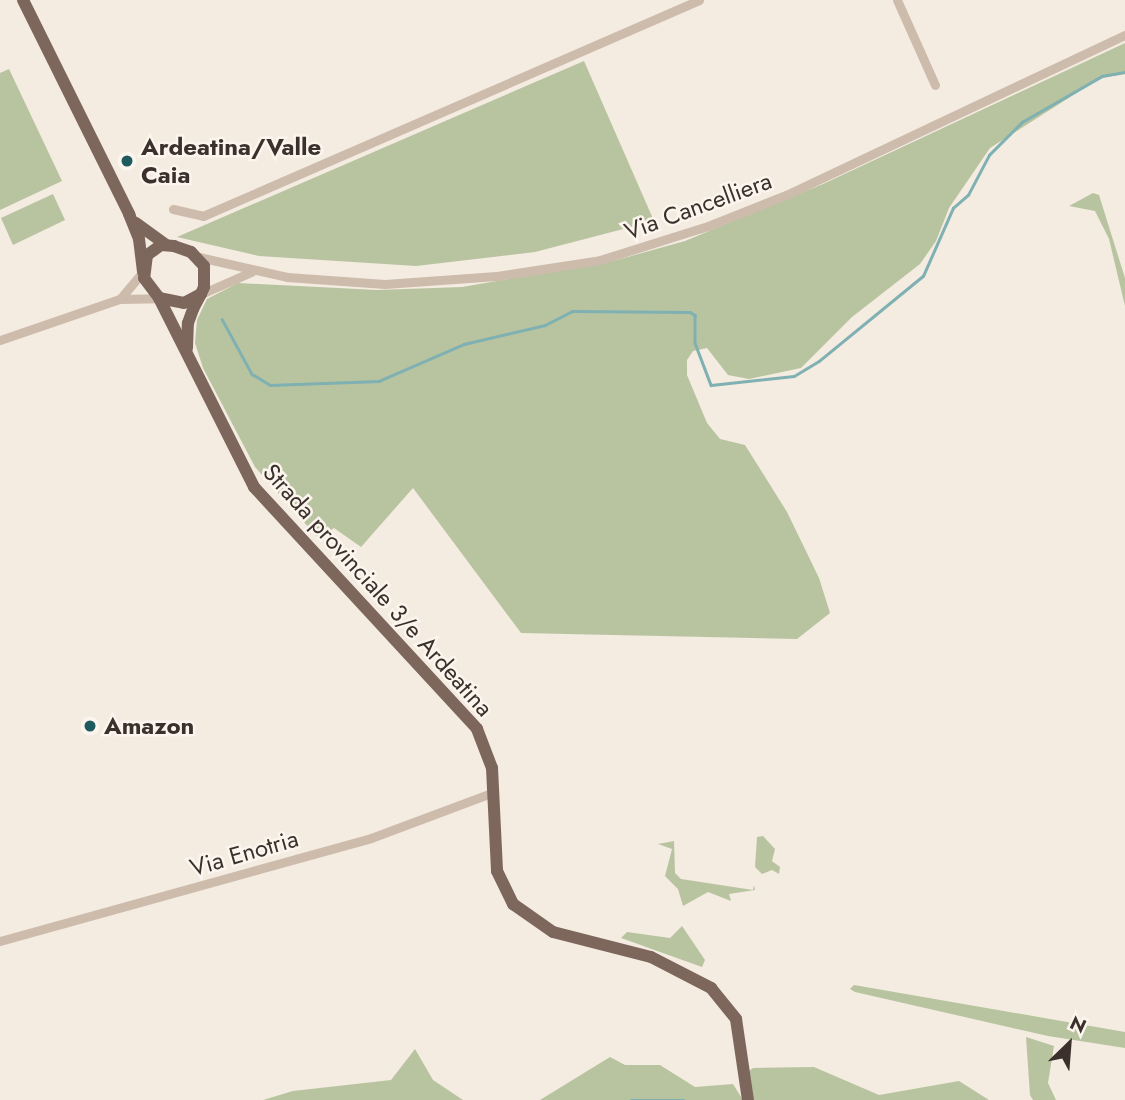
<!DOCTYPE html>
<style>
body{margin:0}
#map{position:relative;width:1125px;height:1100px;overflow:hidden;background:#f4ebe1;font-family:Jost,sans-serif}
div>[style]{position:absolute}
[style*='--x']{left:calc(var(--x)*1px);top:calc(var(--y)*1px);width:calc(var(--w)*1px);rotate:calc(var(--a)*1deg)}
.green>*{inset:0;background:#b8c4a0}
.stream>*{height:2.5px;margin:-1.25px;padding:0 1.25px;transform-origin:1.25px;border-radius:1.25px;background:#7fb0b2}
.minor>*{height:9px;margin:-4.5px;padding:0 4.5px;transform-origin:4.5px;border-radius:4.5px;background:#cdbbac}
.major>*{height:12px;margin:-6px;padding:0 6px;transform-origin:6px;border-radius:6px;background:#7d675c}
.dots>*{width:19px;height:19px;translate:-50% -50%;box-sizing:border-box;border:4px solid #fbf5ee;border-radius:50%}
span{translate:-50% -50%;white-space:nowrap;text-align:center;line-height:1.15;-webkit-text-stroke:5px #fbf5ee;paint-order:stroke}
.poi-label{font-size:24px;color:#3b302b;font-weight:700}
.left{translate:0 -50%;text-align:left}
.street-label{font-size:24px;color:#3b302b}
.north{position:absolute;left:1034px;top:1009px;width:70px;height:70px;-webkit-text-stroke:5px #fbf5ee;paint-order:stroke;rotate:25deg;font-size:19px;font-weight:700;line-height:28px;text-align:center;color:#3b302b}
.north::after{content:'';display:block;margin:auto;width:24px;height:32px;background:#3b302b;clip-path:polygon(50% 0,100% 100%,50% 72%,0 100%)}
</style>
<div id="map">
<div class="green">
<i style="clip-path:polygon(1125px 43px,1125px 74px,1100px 78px,990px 148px,949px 208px,936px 241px,920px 264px,852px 317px,801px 368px,749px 379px,728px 375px,707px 348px,693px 351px,687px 360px,687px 375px,707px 423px,720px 439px,745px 445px,787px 512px,819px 578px,830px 613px,797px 639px,521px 633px,413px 488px,361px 547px,334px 528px,319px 539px,255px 467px,203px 368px,195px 343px,197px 320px,207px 299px,238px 283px,377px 290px,462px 287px,613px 261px,685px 241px,823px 184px)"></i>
<i style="clip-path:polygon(584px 61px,654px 221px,535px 252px,416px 266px,259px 256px,177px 237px)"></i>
<i style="clip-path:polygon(9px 69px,62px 181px,0 210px,0 73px)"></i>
<i style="clip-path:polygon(1093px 193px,1099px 195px,1125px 278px,1125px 306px,1109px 239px,1095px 211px,1069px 206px)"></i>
<i style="clip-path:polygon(53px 194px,65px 220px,13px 245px,1px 218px)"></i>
<i style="clip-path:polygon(763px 836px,775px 849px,772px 861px,780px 867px,779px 874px,772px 870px,762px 874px,755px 867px,757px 837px)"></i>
<i style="clip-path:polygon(674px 841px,675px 873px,681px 879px,753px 890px,754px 885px,755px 890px,729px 894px,731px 901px,708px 892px,683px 906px,678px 889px,665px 876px,672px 849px,658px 844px)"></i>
<i style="clip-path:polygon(682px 926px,705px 960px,702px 967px,621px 938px,627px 932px,670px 938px)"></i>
<i style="clip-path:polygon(854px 985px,1125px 1032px,1125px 1048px,1048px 1036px,855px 992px,850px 989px)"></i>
<i style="clip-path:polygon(1026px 1037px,1054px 1046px,1048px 1083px,1056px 1100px,1033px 1100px,1030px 1095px)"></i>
<i style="clip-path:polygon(415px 1049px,433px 1080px,463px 1100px,263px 1100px,293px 1091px,391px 1080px)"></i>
<i style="clip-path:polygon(610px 1057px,625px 1065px,660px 1065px,695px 1087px,733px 1084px,743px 1100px,540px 1100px)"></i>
<i style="clip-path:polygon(814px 1067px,879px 1095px,959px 1081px,989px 1100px,753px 1100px,749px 1071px,753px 1068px)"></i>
</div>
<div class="stream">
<i style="--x:222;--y:319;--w:63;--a:61.4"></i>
<i style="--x:252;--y:374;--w:21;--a:31"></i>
<i style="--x:270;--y:385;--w:109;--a:-2.1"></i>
<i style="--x:379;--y:381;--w:93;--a:-23.5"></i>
<i style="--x:464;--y:344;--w:83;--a:-13.2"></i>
<i style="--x:545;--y:325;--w:30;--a:-27"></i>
<i style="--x:572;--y:311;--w:118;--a:0.5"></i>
<i style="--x:690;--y:312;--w:6;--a:31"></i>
<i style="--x:695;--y:315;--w:28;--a:90"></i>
<i style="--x:695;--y:343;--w:45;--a:69.1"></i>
<i style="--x:711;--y:385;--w:83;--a:-6.2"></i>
<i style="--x:794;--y:376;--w:29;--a:-31"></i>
<i style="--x:819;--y:361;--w:134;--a:-39.3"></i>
<i style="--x:923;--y:276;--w:74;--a:-66.2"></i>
<i style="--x:953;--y:208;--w:20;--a:-41"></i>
<i style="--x:968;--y:195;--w:45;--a:-62.3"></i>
<i style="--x:989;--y:155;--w:47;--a:-45"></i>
<i style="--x:1022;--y:122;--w:92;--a:-29.9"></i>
<i style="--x:1102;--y:76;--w:23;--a:-10"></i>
<i style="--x:631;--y:1100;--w:53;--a:0"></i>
</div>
<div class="minor">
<i style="--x:897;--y:0;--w:93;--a:65.9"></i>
<i style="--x:173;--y:209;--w:31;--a:13"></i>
<i style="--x:203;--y:216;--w:541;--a:-23.53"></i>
<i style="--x:199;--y:257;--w:90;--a:12.8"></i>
<i style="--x:287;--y:277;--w:98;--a:4.1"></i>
<i style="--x:385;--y:284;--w:112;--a:-4.1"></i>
<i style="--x:497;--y:276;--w:104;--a:-8.8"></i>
<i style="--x:600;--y:260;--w:113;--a:-17.5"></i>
<i style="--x:708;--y:226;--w:84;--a:-21.7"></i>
<i style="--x:786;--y:195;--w:375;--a:-25.3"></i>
<i style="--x:201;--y:294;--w:55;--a:-23.7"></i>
<i style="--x:120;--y:299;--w:35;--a:-50"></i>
<i style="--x:0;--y:340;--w:127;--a:-18.9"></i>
<i style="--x:120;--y:299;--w:39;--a:-1"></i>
<i style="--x:0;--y:941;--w:385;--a:-15.5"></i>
<i style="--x:371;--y:838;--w:131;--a:-20.5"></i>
</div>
<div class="major">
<i style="--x:23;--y:0;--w:239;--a:63.6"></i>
<i style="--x:129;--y:214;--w:27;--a:68"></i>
<i style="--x:139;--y:239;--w:33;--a:83"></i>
<i style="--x:136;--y:223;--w:37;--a:36"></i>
<i style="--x:159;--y:298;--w:212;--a:63.3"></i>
<i style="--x:254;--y:487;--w:329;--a:47.3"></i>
<i style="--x:477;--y:729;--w:42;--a:69"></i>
<i style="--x:492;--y:768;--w:103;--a:87.2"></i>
<i style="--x:497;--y:871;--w:37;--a:64"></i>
<i style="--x:513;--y:904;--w:49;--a:35"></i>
<i style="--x:553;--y:932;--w:101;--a:14.3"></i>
<i style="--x:651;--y:957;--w:68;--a:27.3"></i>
<i style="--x:711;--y:988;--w:40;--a:51"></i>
<i style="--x:736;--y:1019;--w:82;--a:81.6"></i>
<i style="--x:187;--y:348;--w:25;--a:-88"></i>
<i style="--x:188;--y:323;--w:15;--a:-70"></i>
<i style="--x:193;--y:309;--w:17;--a:-62"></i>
<i style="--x:201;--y:294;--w:8;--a:-67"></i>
<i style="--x:204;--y:287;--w:21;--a:-90"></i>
<i style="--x:204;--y:266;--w:19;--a:-133"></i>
<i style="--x:191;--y:252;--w:18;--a:-161"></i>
<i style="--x:174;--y:246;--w:13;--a:-176"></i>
<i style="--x:161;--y:245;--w:17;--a:144"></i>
<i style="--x:147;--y:255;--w:23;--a:97"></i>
<i style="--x:144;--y:278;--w:25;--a:53"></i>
<i style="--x:159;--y:298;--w:25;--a:11"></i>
<i style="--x:184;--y:303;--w:19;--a:-28"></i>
</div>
<div class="dots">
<i style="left:127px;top:161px;background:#1f5a5e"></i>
<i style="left:90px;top:726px;background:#1f5a5e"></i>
</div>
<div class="poi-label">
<span class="left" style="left:141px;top:161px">Ardeatina/Valle<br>Caia</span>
<span class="left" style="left:104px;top:726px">Amazon</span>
</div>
<div class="street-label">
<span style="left:698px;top:206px;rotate:-20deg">Via Cancelliera</span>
<span style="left:378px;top:590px;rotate:48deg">Strada provinciale 3/e Ardeatina</span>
<span style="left:244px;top:853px;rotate:-16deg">Via Enotria</span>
</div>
<div class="north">N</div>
</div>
